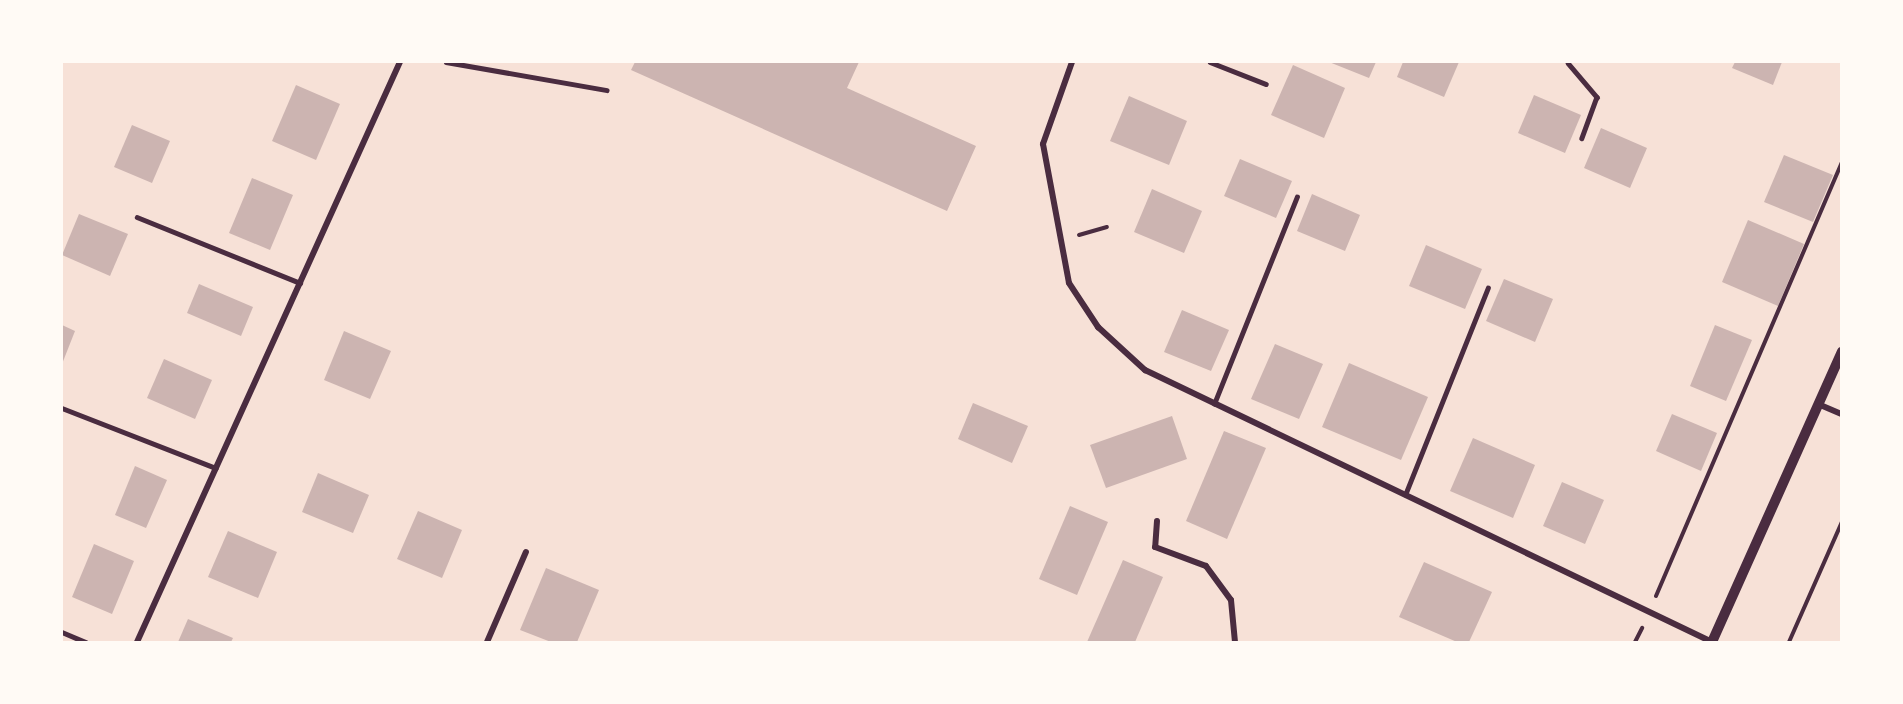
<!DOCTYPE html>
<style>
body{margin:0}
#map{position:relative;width:1903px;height:704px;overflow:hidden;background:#f7e1d7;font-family:Helvetica,sans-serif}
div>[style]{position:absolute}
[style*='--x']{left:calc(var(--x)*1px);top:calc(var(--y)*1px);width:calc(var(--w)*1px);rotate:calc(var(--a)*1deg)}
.building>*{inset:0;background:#ccb4b1}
.path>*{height:4px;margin:-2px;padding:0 2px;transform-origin:2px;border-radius:2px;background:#4a2c40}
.service>*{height:4.5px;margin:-2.25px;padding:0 2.25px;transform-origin:2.25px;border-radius:2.25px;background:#4a2c40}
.minor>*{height:6px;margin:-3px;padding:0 3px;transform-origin:3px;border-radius:3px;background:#4a2c40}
.tertiary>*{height:10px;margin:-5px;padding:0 5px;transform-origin:5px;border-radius:5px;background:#4a2c40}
span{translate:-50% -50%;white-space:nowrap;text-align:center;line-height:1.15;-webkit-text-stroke:5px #fffaf5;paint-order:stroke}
.frame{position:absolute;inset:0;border:63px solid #fffaf5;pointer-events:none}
</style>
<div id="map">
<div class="building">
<i style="clip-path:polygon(635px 62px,859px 62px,847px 88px,976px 146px,947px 211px,631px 70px)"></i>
<i style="clip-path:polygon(1329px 62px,1376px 62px,1369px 78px)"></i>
<i style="clip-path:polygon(1403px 62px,1459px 62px,1444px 97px,1397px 77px)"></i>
<i style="clip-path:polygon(1735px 62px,1782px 62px,1773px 85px,1732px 68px)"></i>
<i style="clip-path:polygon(1293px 65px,1345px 88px,1324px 138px,1271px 115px)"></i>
<i style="clip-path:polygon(296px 85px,340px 104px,316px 160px,272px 141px)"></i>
<i style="clip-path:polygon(1534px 95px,1581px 115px,1565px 153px,1518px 133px)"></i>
<i style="clip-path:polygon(1129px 96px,1187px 121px,1169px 165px,1110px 141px)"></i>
<i style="clip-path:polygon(132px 125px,170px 141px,152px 183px,114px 167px)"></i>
<i style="clip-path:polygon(1601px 128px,1647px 148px,1630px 188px,1584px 168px)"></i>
<i style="clip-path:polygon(1784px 155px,1833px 175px,1813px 222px,1764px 202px)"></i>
<i style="clip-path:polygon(1240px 159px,1292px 181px,1276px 218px,1224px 196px)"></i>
<i style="clip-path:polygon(252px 178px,293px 195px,270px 250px,229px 233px)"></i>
<i style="clip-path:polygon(1152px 189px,1202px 211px,1184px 253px,1134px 232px)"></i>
<i style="clip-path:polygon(1312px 194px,1360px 215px,1345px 251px,1297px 231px)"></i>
<i style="clip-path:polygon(79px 214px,128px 234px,110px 276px,62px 255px)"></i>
<i style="clip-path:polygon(1748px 220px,1804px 244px,1778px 306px,1722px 282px)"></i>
<i style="clip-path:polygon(1426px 245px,1482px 269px,1465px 309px,1409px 286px)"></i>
<i style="clip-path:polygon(1504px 279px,1553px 299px,1535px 342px,1486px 321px)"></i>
<i style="clip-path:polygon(199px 284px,253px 307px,241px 336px,187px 313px)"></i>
<i style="clip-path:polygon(1182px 310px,1229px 330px,1211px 371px,1164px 352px)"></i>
<i style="clip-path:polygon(62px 325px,75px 331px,62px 364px)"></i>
<i style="clip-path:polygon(1715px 325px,1752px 340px,1726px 401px,1690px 386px)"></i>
<i style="clip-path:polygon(344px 331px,391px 351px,370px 399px,324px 380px)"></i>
<i style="clip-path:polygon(1275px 344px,1323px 364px,1299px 419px,1251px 399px)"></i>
<i style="clip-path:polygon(164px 359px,212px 380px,195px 419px,147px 398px)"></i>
<i style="clip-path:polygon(1349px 363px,1428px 397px,1401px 460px,1322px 427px)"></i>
<i style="clip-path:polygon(973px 403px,1028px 426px,1012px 463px,958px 439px)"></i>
<i style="clip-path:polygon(1672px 414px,1717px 433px,1701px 471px,1656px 451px)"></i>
<i style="clip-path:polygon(1172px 416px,1187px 459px,1106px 488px,1090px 445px)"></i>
<i style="clip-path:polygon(1224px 431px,1266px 448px,1227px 539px,1186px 521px)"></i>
<i style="clip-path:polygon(1473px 438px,1535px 465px,1513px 518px,1450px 491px)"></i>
<i style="clip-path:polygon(135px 466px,167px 480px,146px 528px,115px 515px)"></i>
<i style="clip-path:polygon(318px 473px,369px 495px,353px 533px,302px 512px)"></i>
<i style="clip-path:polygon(1562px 482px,1604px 500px,1585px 544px,1543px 526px)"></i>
<i style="clip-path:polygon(1070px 506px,1108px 522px,1077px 595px,1039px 579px)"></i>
<i style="clip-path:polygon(418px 511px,462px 530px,442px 578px,397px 559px)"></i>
<i style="clip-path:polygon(228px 531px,277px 552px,258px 598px,208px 577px)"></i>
<i style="clip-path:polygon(94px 544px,134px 561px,112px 614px,72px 597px)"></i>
<i style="clip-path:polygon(1123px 560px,1163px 577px,1135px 642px,1087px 642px)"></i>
<i style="clip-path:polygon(1424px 562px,1492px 592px,1469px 642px,1457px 642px,1399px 617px)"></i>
<i style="clip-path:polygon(546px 568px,599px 590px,577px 642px,551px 642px,520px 630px)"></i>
<i style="clip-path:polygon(188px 619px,233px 638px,231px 642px,178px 642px)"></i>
</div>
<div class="path">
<i style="--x:1079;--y:235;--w:29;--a:-16"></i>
<i style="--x:1656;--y:596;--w:473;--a:-66.8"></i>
<i style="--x:1635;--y:642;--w:16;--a:-63"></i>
<i style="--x:1789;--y:642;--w:131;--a:-66.2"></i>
</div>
<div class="service">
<i style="--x:446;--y:62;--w:163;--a:9.9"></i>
<i style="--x:1210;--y:62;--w:60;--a:21.4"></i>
<i style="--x:1568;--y:63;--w:45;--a:49.5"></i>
<i style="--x:1597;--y:97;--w:44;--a:110.1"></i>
<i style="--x:137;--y:217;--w:176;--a:22"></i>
<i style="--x:1214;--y:404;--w:223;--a:-68.2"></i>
<i style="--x:62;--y:408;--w:165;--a:21.3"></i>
<i style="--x:1405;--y:495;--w:223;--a:-68.2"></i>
<i style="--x:62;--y:632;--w:26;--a:23"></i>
</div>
<div class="minor">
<i style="--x:1072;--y:62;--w:87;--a:109.5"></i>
<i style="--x:1043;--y:144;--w:141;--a:79.4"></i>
<i style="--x:1069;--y:283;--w:53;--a:56.6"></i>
<i style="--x:1098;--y:327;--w:64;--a:42.5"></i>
<i style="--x:1145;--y:370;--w:629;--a:25.63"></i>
<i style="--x:1818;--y:404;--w:26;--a:23"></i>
<i style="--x:1157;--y:521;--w:26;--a:94"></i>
<i style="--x:1155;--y:547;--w:54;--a:20.4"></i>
<i style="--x:1206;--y:566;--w:42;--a:53.7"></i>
<i style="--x:1231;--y:600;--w:42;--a:84.6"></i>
<i style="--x:137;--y:642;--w:637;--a:-65.61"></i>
<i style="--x:487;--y:642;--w:98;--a:-66.6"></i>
</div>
<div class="tertiary">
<i style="--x:1712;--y:642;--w:318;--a:-65.9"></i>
</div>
<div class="frame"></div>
</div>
